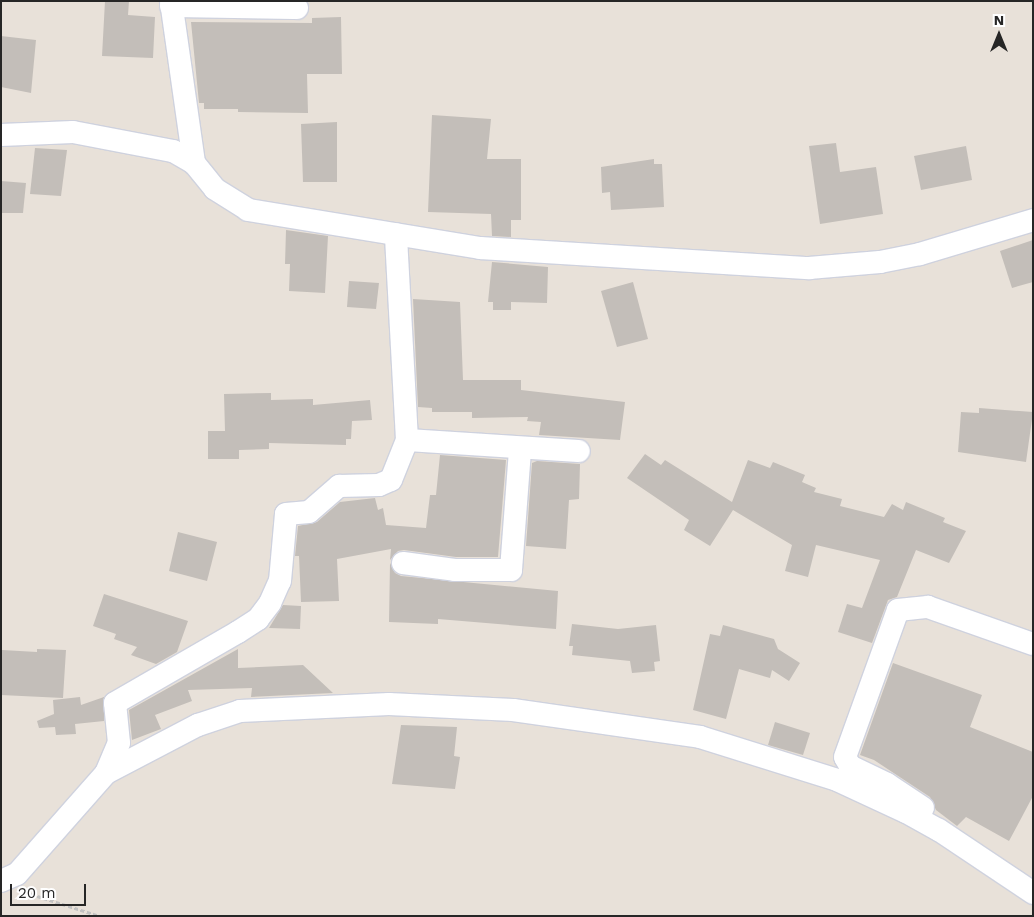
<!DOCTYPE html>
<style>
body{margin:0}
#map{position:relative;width:1034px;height:917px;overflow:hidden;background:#e8e1d9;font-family:"Work Sans",sans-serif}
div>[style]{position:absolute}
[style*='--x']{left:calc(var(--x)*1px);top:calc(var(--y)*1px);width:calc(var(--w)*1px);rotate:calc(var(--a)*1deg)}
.building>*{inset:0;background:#c3beb9}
.path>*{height:3px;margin-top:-1.5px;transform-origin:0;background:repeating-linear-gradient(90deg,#c2c2c2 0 4px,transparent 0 6.5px)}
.roads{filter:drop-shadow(1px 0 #cfd2de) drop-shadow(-1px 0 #cfd2de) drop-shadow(0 1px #cfd2de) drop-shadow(0 -1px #cfd2de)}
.street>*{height:22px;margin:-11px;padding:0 11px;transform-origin:11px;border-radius:11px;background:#fff}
span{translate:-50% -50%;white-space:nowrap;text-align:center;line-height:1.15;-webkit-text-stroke:4.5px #fff;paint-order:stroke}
.frame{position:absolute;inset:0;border:2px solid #262626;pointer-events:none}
.north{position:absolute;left:974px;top:10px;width:50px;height:50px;-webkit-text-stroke:4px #fff;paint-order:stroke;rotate:0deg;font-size:14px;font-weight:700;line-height:20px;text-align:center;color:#262626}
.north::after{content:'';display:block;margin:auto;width:18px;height:22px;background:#262626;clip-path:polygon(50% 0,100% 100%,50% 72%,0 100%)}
.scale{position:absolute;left:10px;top:884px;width:76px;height:22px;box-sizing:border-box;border:2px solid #262626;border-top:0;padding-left:6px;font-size:15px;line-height:18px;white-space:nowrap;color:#262626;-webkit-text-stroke:4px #fff;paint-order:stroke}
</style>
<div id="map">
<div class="building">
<i style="clip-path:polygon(105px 1px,129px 1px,128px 15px,155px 17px,153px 58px,102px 56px)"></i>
<i style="clip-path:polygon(341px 17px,342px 74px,307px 74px,308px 113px,238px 112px,238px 109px,204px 109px,204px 103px,199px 103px,191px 22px,312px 23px,312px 18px)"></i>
<i style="clip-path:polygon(1px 36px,36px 40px,31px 93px,1px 87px)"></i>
<i style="clip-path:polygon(432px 115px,491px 119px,487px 159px,521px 159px,521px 220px,511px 220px,511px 237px,492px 236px,491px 214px,428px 212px)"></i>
<i style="clip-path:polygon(337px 122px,337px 182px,303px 182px,301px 124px)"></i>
<i style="clip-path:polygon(836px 143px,840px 172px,876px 167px,883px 214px,820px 224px,809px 146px)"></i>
<i style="clip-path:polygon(966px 146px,972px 180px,921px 190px,914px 156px)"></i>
<i style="clip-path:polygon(35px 148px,67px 150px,61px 196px,30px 194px)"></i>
<i style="clip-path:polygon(654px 159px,654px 164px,662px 164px,664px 207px,611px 210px,610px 192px,602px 193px,601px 167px)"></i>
<i style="clip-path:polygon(1px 181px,26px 183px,23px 213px,1px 213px)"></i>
<i style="clip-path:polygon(286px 230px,328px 236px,325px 293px,289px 291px,290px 264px,285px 264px)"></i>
<i style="clip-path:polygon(1033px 240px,1033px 282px,1012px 288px,1000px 251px)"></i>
<i style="clip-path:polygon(492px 262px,548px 267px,547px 303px,511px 302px,511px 310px,493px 310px,493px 302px,488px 302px)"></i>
<i style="clip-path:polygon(349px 281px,379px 283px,376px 309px,347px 307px)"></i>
<i style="clip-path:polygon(633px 282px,648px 339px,617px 347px,601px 291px)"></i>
<i style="clip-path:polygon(413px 299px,460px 302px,463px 380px,521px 380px,521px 390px,625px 402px,620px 440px,539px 435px,541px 422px,527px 421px,528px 417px,472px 418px,472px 412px,432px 412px,432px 408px,418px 407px)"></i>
<i style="clip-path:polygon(271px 393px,271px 400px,313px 399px,313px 405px,370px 400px,372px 420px,352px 421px,351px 439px,346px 439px,346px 445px,269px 443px,269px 449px,239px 450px,239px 459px,208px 459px,208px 431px,225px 431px,224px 394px)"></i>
<i style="clip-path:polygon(979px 408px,1033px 412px,1026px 462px,958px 452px,961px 412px,979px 413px)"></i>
<i style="clip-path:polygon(645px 454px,661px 465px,665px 460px,732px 502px,748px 460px,770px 468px,773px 462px,805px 475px,802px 482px,816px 488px,814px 492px,842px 499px,840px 506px,884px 517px,892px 504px,903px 510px,906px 502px,945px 518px,943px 522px,966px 531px,949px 563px,916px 550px,897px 597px,888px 600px,872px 643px,838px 632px,847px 604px,862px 608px,880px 560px,816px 545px,808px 577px,785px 571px,792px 545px,733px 510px,710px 546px,684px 530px,689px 520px,627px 478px)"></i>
<i style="clip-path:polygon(440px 455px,506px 460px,498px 557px,456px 557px,404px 550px,398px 551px,390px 560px,391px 549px,337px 559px,339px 601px,301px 602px,299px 556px,295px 556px,298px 526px,317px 522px,340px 502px,375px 498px,378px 510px,383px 508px,386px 525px,426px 528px,430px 495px,436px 495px)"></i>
<i style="clip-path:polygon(537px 461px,580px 464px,579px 499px,569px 500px,566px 549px,526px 546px,532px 463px)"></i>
<i style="clip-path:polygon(178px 532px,217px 542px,207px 581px,169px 571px)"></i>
<i style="clip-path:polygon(390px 563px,395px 573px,401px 576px,558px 591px,556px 629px,438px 619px,438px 624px,389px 622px)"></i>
<i style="clip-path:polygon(104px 594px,188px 621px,177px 652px,156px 664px,131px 655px,137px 647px,114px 639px,116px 634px,93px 626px)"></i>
<i style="clip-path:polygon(283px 605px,301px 606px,300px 629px,269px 628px)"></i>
<i style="clip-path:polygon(572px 624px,618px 629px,656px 625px,660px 661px,654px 662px,655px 671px,632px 673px,630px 661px,572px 655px,573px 646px,569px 646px)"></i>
<i style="clip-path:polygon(723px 625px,774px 639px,778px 649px,800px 663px,789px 681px,772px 670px,770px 678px,739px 669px,726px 719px,693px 710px,710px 634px,720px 636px)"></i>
<i style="clip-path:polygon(37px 649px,66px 650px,63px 698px,1px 695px,2px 650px,37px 652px)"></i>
<i style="clip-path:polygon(238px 649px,238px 668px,303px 665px,333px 693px,251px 697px,252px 688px,188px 690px,192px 701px,155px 715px,161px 729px,132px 740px,129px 710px)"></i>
<i style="clip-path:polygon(893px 663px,982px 695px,970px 727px,1033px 752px,1033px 796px,1009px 841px,966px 817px,957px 826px,936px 810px,930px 797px,874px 760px,860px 755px)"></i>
<i style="clip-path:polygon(80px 697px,81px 705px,104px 697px,104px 721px,75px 724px,76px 734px,56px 735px,55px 727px,39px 728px,37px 721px,54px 714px,53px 700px)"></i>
<i style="clip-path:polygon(775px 722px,810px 733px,803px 755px,768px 745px)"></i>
<i style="clip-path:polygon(401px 725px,457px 727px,454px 756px,460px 757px,455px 789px,392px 784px)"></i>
</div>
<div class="path">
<i style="--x:31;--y:894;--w:72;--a:17.7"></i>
</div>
<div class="roads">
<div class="street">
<i style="--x:171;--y:1;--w:164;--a:81.9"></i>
<i style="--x:171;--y:6;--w:126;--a:0.9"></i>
<i style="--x:1;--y:135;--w:72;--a:-2.4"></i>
<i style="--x:73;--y:132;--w:102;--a:10.8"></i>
<i style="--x:173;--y:151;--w:24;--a:30"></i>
<i style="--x:194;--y:163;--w:33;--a:51"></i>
<i style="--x:215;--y:189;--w:39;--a:32"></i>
<i style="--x:248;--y:210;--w:235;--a:9.3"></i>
<i style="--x:480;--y:248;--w:330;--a:3.5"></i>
<i style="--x:809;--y:268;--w:71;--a:-4.8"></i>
<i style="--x:880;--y:262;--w:41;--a:-11.3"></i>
<i style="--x:920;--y:254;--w:118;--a:-16.7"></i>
<i style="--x:407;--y:440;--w:172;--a:3.7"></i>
<i style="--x:403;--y:563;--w:52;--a:7.7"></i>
<i style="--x:455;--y:570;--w:56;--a:0"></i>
<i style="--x:511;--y:570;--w:121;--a:-85.7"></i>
<i style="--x:106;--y:773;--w:33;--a:-67"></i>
<i style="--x:119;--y:743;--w:40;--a:-95.7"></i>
<i style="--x:115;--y:703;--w:142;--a:-30"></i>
<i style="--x:238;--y:632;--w:24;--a:-33"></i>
<i style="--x:258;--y:619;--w:20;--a:-53"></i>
<i style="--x:270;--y:603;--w:24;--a:-66"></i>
<i style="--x:280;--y:581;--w:67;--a:-84.9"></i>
<i style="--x:286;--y:514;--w:23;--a:-5"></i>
<i style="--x:309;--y:512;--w:40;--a:-41"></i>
<i style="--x:339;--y:486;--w:40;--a:-1.4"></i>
<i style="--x:379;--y:485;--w:13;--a:-23"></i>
<i style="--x:391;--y:480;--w:43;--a:-68.2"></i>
<i style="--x:407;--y:440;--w:206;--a:-93.1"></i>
<i style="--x:923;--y:808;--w:43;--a:-146.3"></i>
<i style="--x:887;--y:784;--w:41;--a:-154.1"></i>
<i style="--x:850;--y:766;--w:10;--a:-119"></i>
<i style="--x:845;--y:757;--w:156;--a:-70.2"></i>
<i style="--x:898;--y:610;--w:30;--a:-6"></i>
<i style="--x:928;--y:607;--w:111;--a:19.4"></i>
<i style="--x:1;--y:881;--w:17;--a:-24"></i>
<i style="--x:17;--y:874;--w:135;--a:-48.6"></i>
<i style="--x:106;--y:773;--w:104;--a:-27.6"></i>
<i style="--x:198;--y:725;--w:44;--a:-18.4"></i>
<i style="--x:240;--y:711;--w:149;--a:-2.7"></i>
<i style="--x:389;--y:704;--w:124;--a:2.8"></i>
<i style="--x:513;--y:710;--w:189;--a:8.2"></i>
<i style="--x:700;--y:737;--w:144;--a:17.4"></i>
<i style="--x:837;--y:780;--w:76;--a:24.9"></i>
<i style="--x:906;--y:812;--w:38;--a:29"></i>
<i style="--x:939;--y:830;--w:113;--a:33.8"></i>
</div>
</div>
<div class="frame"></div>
<div class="north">N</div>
<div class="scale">20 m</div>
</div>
